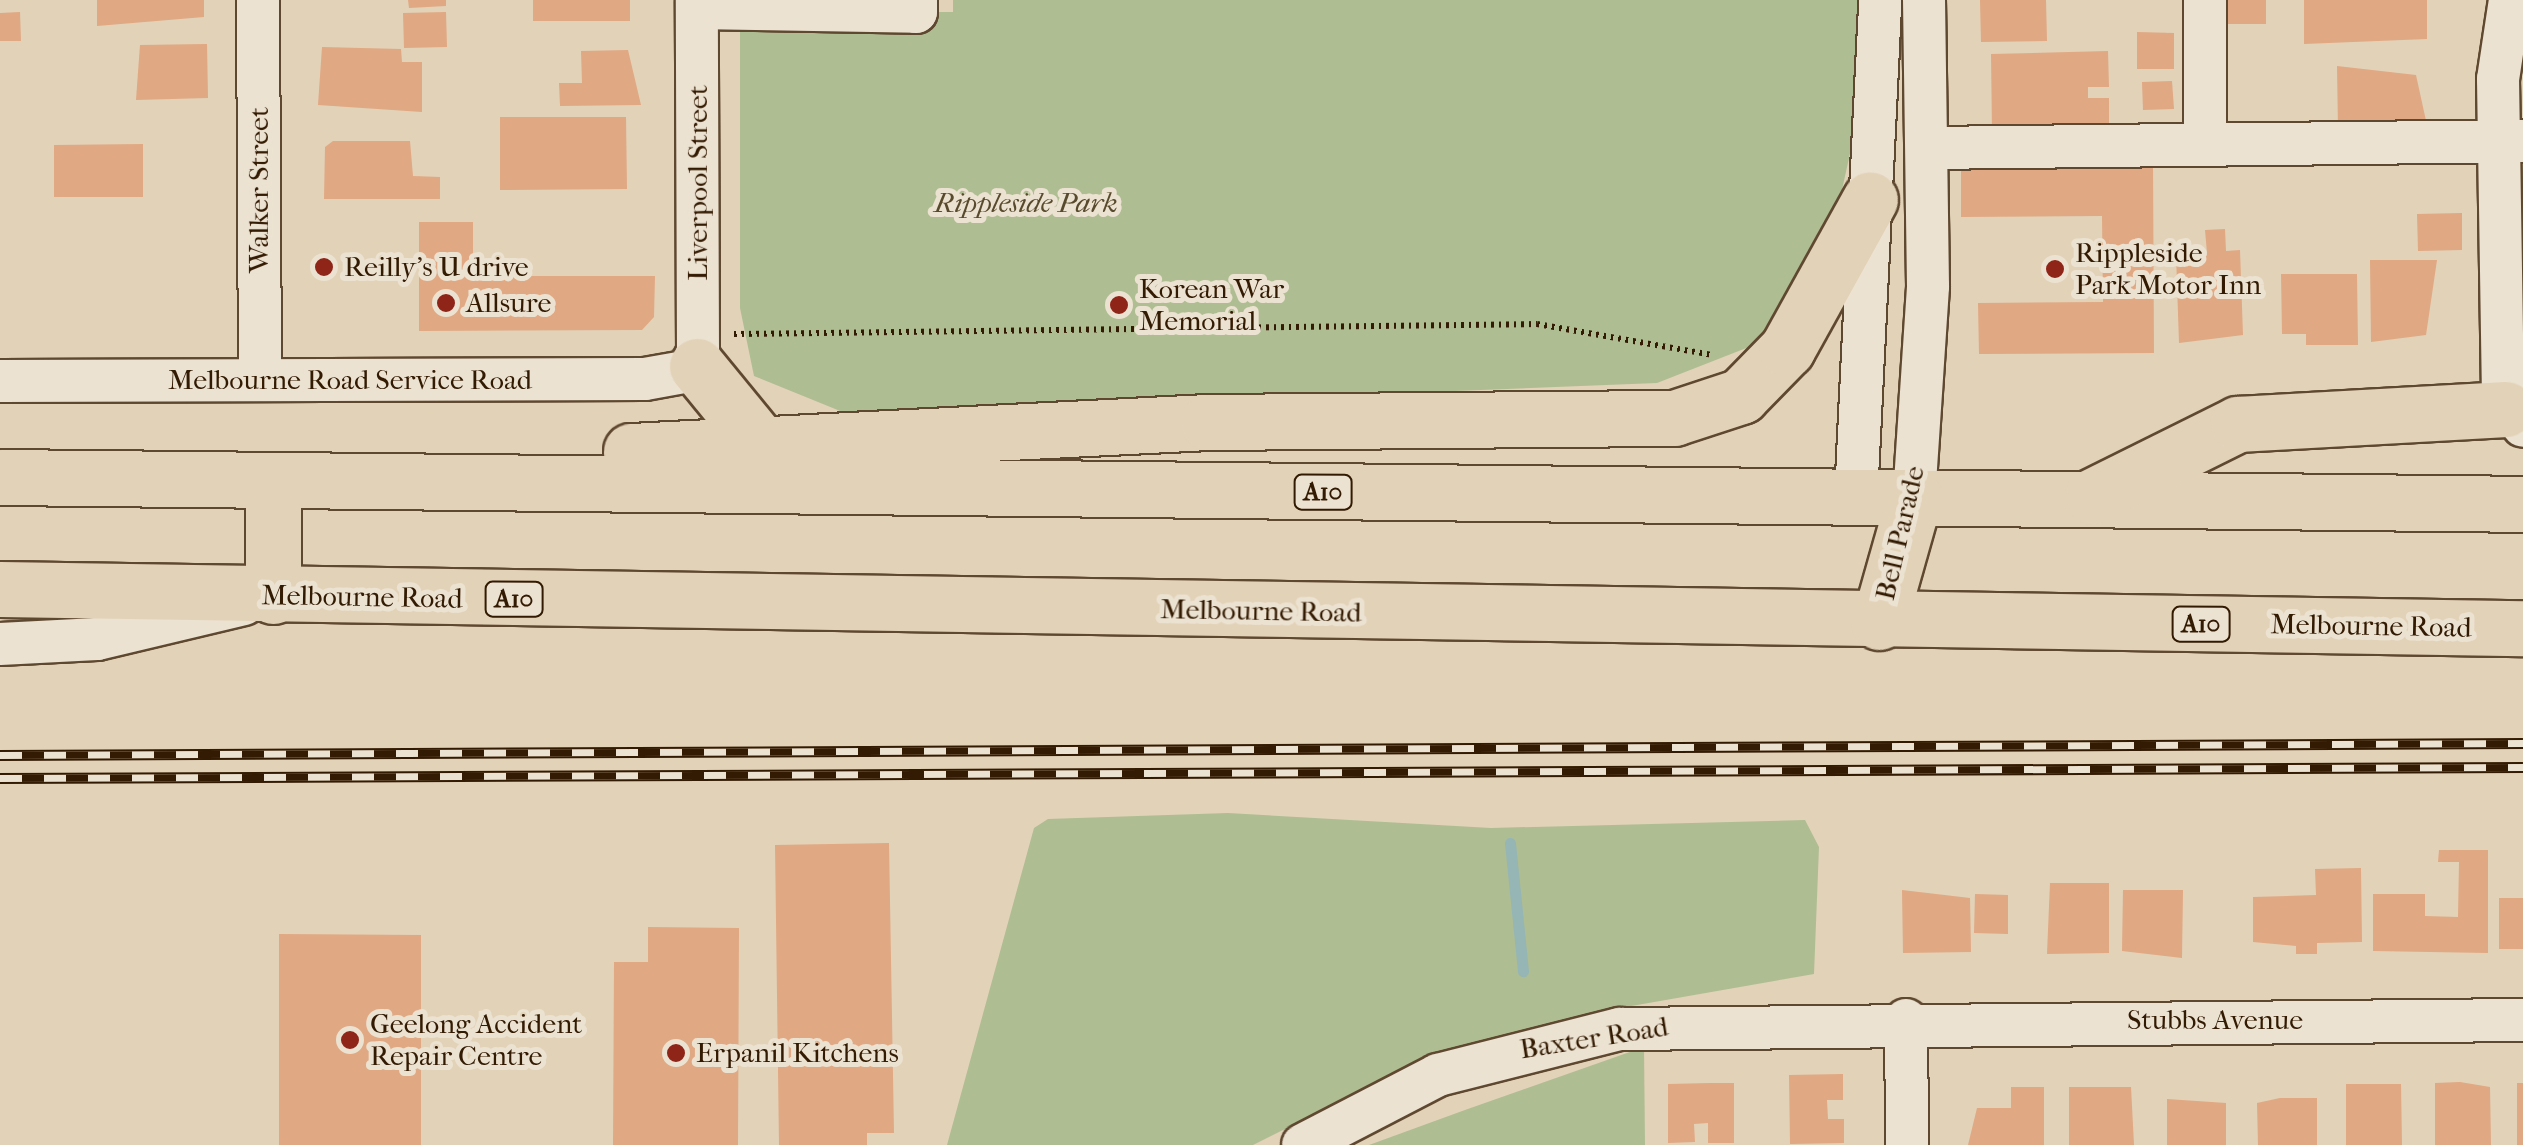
<!DOCTYPE html>
<style>
body{margin:0}
#map{position:relative;width:2523px;height:1145px;overflow:hidden;background:#e2d2b8;font-family:"IM FELL French Canon",serif}
div>[style]{position:absolute}
[style*='--x']{left:calc(var(--x)*1px);top:calc(var(--y)*1px);width:calc(var(--w)*1px);rotate:calc(var(--a)*1deg)}
.green>*{inset:0;background:#afbd92}
.stream>*{height:11px;margin:-5.5px;padding:0 5.5px;transform-origin:5.5px;border-radius:5.5px;background:#95b6b4}
.building>*{inset:0;background:#e0a883}
.path>*{height:6px;margin-top:-3px;transform-origin:0;background:repeating-linear-gradient(90deg,#331a02 0 2.5px,transparent 0 7.5px)}
.roads{filter:drop-shadow(2px 0 #5f4830) drop-shadow(-2px 0 #5f4830) drop-shadow(0 2px #5f4830) drop-shadow(0 -2px #5f4830)}
.minor>*{height:42px;margin:-21px;padding:0 21px;transform-origin:21px;border-radius:21px;background:#ece2d1}
.highway>*{height:55px;margin:-27.5px;padding:0 27.5px;transform-origin:27.5px;border-radius:27.5px;background:#e2d2b8}
.rail>*{height:11px;margin-top:-5.5px;transform-origin:0;background:repeating-linear-gradient(90deg,#ece2d1 0 22px,#331a02 0 44px);box-sizing:border-box;border-block:2px solid #331a02}
.dots>*{width:28px;height:28px;translate:-50% -50%;box-sizing:border-box;border:5px solid #ece2d1;border-radius:50%}
span{translate:-50% -50%;white-space:nowrap;text-align:center;line-height:1.15;-webkit-text-stroke:10px #ece2d1;paint-order:stroke}
.shield-label span{padding:2px 8px;background:#ece2d1;border:2px solid;border-radius:8px;-webkit-text-stroke-width:0}
.shield-label{font-size:25px;color:#331a02;font-weight:700}
.street-label{font-size:28px;color:#331a02}
.park-label{font-size:28px;color:#584b2d;font-style:italic}
.poi-label{font-size:28px;color:#331a02}
.left{translate:0 -50%;text-align:left}
</style>
<div id="map">
<div class="green">
<i style="clip-path:polygon(953px 0,1865px 0,1858px 117px,1840px 199px,1796px 299px,1754px 345px,1657px 383px,850px 415px,754px 376px,740px 308px,740px 12px,953px 12px)"></i>
<i style="clip-path:polygon(1228px 813px,1491px 828px,1805px 820px,1819px 847px,1814px 974px,1580px 1015px,1409px 1067px,1253px 1145px,947px 1145px,1034px 828px,1048px 819px)"></i>
<i style="clip-path:polygon(1644px 1047px,1645px 1145px,1369px 1145px,1465px 1110px)"></i>
</div>
<div class="stream">
<i style="--x:1510;--y:843;--w:129;--a:84.2"></i>
</div>
<div class="building">
<i style="clip-path:polygon(97px 0,204px 0,204px 17px,97px 26px)"></i>
<i style="clip-path:polygon(408px 0,446px 0,446px 6px,409px 8px)"></i>
<i style="clip-path:polygon(533px 0,630px 0,630px 21px,533px 21px)"></i>
<i style="clip-path:polygon(1980px 0,2046px 0,2047px 41px,1981px 42px)"></i>
<i style="clip-path:polygon(2224px 0,2266px 0,2266px 24px,2224px 24px)"></i>
<i style="clip-path:polygon(2304px 0,2427px 0,2427px 39px,2304px 44px)"></i>
<i style="clip-path:polygon(20px 12px,21px 41px,0 41px,0 13px)"></i>
<i style="clip-path:polygon(446px 12px,447px 47px,404px 48px,403px 13px)"></i>
<i style="clip-path:polygon(2137px 32px,2174px 33px,2174px 69px,2137px 69px)"></i>
<i style="clip-path:polygon(207px 44px,208px 98px,136px 100px,140px 45px)"></i>
<i style="clip-path:polygon(322px 47px,401px 49px,402px 62px,422px 62px,422px 112px,318px 105px)"></i>
<i style="clip-path:polygon(628px 50px,641px 105px,560px 106px,559px 83px,582px 83px,581px 51px)"></i>
<i style="clip-path:polygon(2108px 51px,2109px 87px,2088px 87px,2088px 98px,2109px 98px,2109px 131px,1992px 132px,1991px 54px)"></i>
<i style="clip-path:polygon(2337px 66px,2416px 75px,2428px 130px,2338px 130px)"></i>
<i style="clip-path:polygon(2172px 81px,2174px 109px,2143px 110px,2142px 82px)"></i>
<i style="clip-path:polygon(500px 117px,626px 117px,627px 189px,500px 190px)"></i>
<i style="clip-path:polygon(333px 141px,410px 141px,413px 176px,440px 177px,440px 199px,324px 199px,325px 147px)"></i>
<i style="clip-path:polygon(143px 144px,143px 197px,54px 197px,54px 145px)"></i>
<i style="clip-path:polygon(2153px 163px,2154px 353px,1979px 354px,1978px 303px,2103px 302px,2102px 216px,1961px 217px,1961px 164px)"></i>
<i style="clip-path:polygon(2462px 213px,2462px 250px,2418px 251px,2417px 214px)"></i>
<i style="clip-path:polygon(419px 222px,473px 222px,473px 276px,655px 276px,654px 317px,642px 330px,419px 331px)"></i>
<i style="clip-path:polygon(2225px 229px,2226px 251px,2240px 250px,2243px 335px,2179px 343px,2176px 254px,2207px 253px,2205px 230px)"></i>
<i style="clip-path:polygon(2370px 260px,2437px 260px,2426px 335px,2371px 342px)"></i>
<i style="clip-path:polygon(2281px 274px,2357px 274px,2358px 345px,2306px 345px,2306px 334px,2282px 334px)"></i>
<i style="clip-path:polygon(889px 843px,894px 1133px,867px 1133px,867px 1145px,779px 1145px,775px 845px)"></i>
<i style="clip-path:polygon(2439px 850px,2488px 850px,2488px 953px,2373px 951px,2373px 894px,2425px 894px,2425px 916px,2458px 917px,2459px 862px,2438px 862px)"></i>
<i style="clip-path:polygon(2361px 868px,2362px 942px,2317px 943px,2317px 954px,2296px 954px,2296px 946px,2253px 942px,2253px 897px,2316px 895px,2315px 869px)"></i>
<i style="clip-path:polygon(2050px 883px,2109px 883px,2109px 953px,2047px 954px)"></i>
<i style="clip-path:polygon(1902px 890px,1970px 898px,1971px 952px,1903px 953px)"></i>
<i style="clip-path:polygon(2123px 890px,2183px 890px,2182px 958px,2122px 951px)"></i>
<i style="clip-path:polygon(1975px 894px,2008px 895px,2008px 934px,1974px 933px)"></i>
<i style="clip-path:polygon(2499px 898px,2523px 898px,2523px 949px,2499px 949px)"></i>
<i style="clip-path:polygon(648px 927px,739px 928px,738px 1145px,613px 1145px,614px 962px,648px 962px)"></i>
<i style="clip-path:polygon(279px 934px,421px 935px,421px 1145px,279px 1145px)"></i>
<i style="clip-path:polygon(1843px 1074px,1843px 1100px,1827px 1100px,1828px 1119px,1844px 1119px,1844px 1143px,1790px 1144px,1789px 1075px)"></i>
<i style="clip-path:polygon(2460px 1082px,2490px 1087px,2491px 1145px,2435px 1145px,2435px 1083px)"></i>
<i style="clip-path:polygon(1710px 1083px,1734px 1083px,1734px 1143px,1708px 1143px,1708px 1123px,1694px 1124px,1695px 1142px,1668px 1143px,1668px 1084px)"></i>
<i style="clip-path:polygon(2517px 1083px,2523px 1083px,2523px 1145px,2517px 1145px)"></i>
<i style="clip-path:polygon(2346px 1084px,2401px 1084px,2402px 1145px,2346px 1145px)"></i>
<i style="clip-path:polygon(2011px 1087px,2044px 1087px,2044px 1145px,1968px 1145px,1977px 1108px,2011px 1108px)"></i>
<i style="clip-path:polygon(2069px 1087px,2131px 1087px,2134px 1145px,2069px 1145px)"></i>
<i style="clip-path:polygon(2280px 1098px,2317px 1098px,2317px 1145px,2258px 1145px,2257px 1103px)"></i>
<i style="clip-path:polygon(2167px 1099px,2226px 1103px,2226px 1145px,2167px 1145px)"></i>
</div>
<div class="path">
<i style="--x:734;--y:334;--w:803;--a:-0.71"></i>
<i style="--x:1537;--y:324;--w:179;--a:10"></i>
</div>
<div class="roads">
<div class="minor">
<i style="--x:258;--y:0;--w:379;--a:89.7"></i>
<i style="--x:2205;--y:0;--w:144;--a:90"></i>
<i style="--x:2510;--y:0;--w:80;--a:98.6"></i>
<i style="--x:2498;--y:79;--w:318;--a:89.1"></i>
<i style="--x:2503;--y:397;--w:35;--a:55"></i>
<i style="--x:697;--y:8;--w:219;--a:1"></i>
<i style="--x:916;--y:12;--w:12;--a:-90"></i>
<i style="--x:1927;--y:148;--w:596;--a:-0.67"></i>
<i style="--x:0;--y:381;--w:645;--a:-0.18"></i>
<i style="--x:645;--y:379;--w:46;--a:-10.1"></i>
<i style="--x:690;--y:371;--w:22;--a:-68"></i>
<i style="--x:698;--y:351;--w:351;--a:-90.2"></i>
<i style="--x:1856;--y:497;--w:498;--a:-87.2"></i>
<i style="--x:1914;--y:498;--w:212;--a:-86.2"></i>
<i style="--x:1928;--y:286;--w:286;--a:-90.8"></i>
<i style="--x:0;--y:644;--w:97;--a:-3"></i>
<i style="--x:97;--y:639;--w:151;--a:-13.4"></i>
<i style="--x:1906;--y:1020;--w:125;--a:89.5"></i>
<i style="--x:1303;--y:1145;--w:152;--a:-27.4"></i>
<i style="--x:1438;--y:1075;--w:188;--a:-14.2"></i>
<i style="--x:1620;--y:1029;--w:903;--a:-0.57"></i>
</div>
<div class="highway">
<i style="--x:697;--y:366;--w:134;--a:50.7"></i>
<i style="--x:631;--y:451;--w:578;--a:-2.88"></i>
<i style="--x:1208;--y:422;--w:466;--a:-0.5"></i>
<i style="--x:1674;--y:418;--w:71;--a:-18.2"></i>
<i style="--x:1741;--y:396;--w:66;--a:-45.6"></i>
<i style="--x:1787;--y:349;--w:171;--a:-61"></i>
<i style="--x:0;--y:477;--w:2523;--a:0.61"></i>
<i style="--x:2093;--y:496;--w:162;--a:-26.4"></i>
<i style="--x:2238;--y:424;--w:268;--a:-3.2"></i>
<i style="--x:0;--y:589;--w:2523;--a:0.89"></i>
<i style="--x:273;--y:596;--w:115;--a:-90"></i>
<i style="--x:1879;--y:622;--w:129;--a:-74.2"></i>
</div>
</div>
<div class="rail">
<i style="--x:0;--y:755;--w:2523;--a:-0.27"></i>
<i style="--x:0;--y:778;--w:2523;--a:-0.25"></i>
</div>
<div class="dots">
<i style="left:324px;top:267px;background:#8f2418"></i>
<i style="left:2055px;top:269px;background:#8f2418"></i>
<i style="left:446px;top:303px;background:#8f2418"></i>
<i style="left:1119px;top:305px;background:#8f2418"></i>
<i style="left:350px;top:1040px;background:#8f2418"></i>
<i style="left:676px;top:1053px;background:#8f2418"></i>
</div>
<div class="shield-label">
<span style="left:1323px;top:492px">A10</span>
<span style="left:514px;top:599px">A10</span>
<span style="left:2201px;top:624px">A10</span>
</div>
<div class="street-label">
<span style="left:698px;top:183px;rotate:-90deg">Liverpool Street</span>
<span style="left:259px;top:190px;rotate:-90deg">Walker Street</span>
<span style="left:350px;top:380px">Melbourne Road Service Road</span>
<span style="left:1900px;top:533px;rotate:-77deg">Bell Parade</span>
<span style="left:362px;top:597px;rotate:1deg">Melbourne Road</span>
<span style="left:1261px;top:611px;rotate:1deg">Melbourne Road</span>
<span style="left:2371px;top:626px;rotate:1deg">Melbourne Road</span>
<span style="left:2215px;top:1020px">Stubbs Avenue</span>
<span style="left:1594px;top:1038px;rotate:-9deg">Baxter Road</span>
</div>
<div class="park-label">
<span style="left:1026px;top:203px">Rippleside Park</span>
</div>
<div class="poi-label">
<span class="left" style="left:2075px;top:269px">Rippleside<br>Park Motor Inn</span>
<span class="left" style="left:344px;top:267px">Reilly's U drive</span>
<span class="left" style="left:1139px;top:305px">Korean War<br>Memorial</span>
<span class="left" style="left:466px;top:303px">Allsure</span>
<span class="left" style="left:370px;top:1040px">Geelong Accident<br>Repair Centre</span>
<span class="left" style="left:696px;top:1053px">Erpanil Kitchens</span>
</div>
</div>
